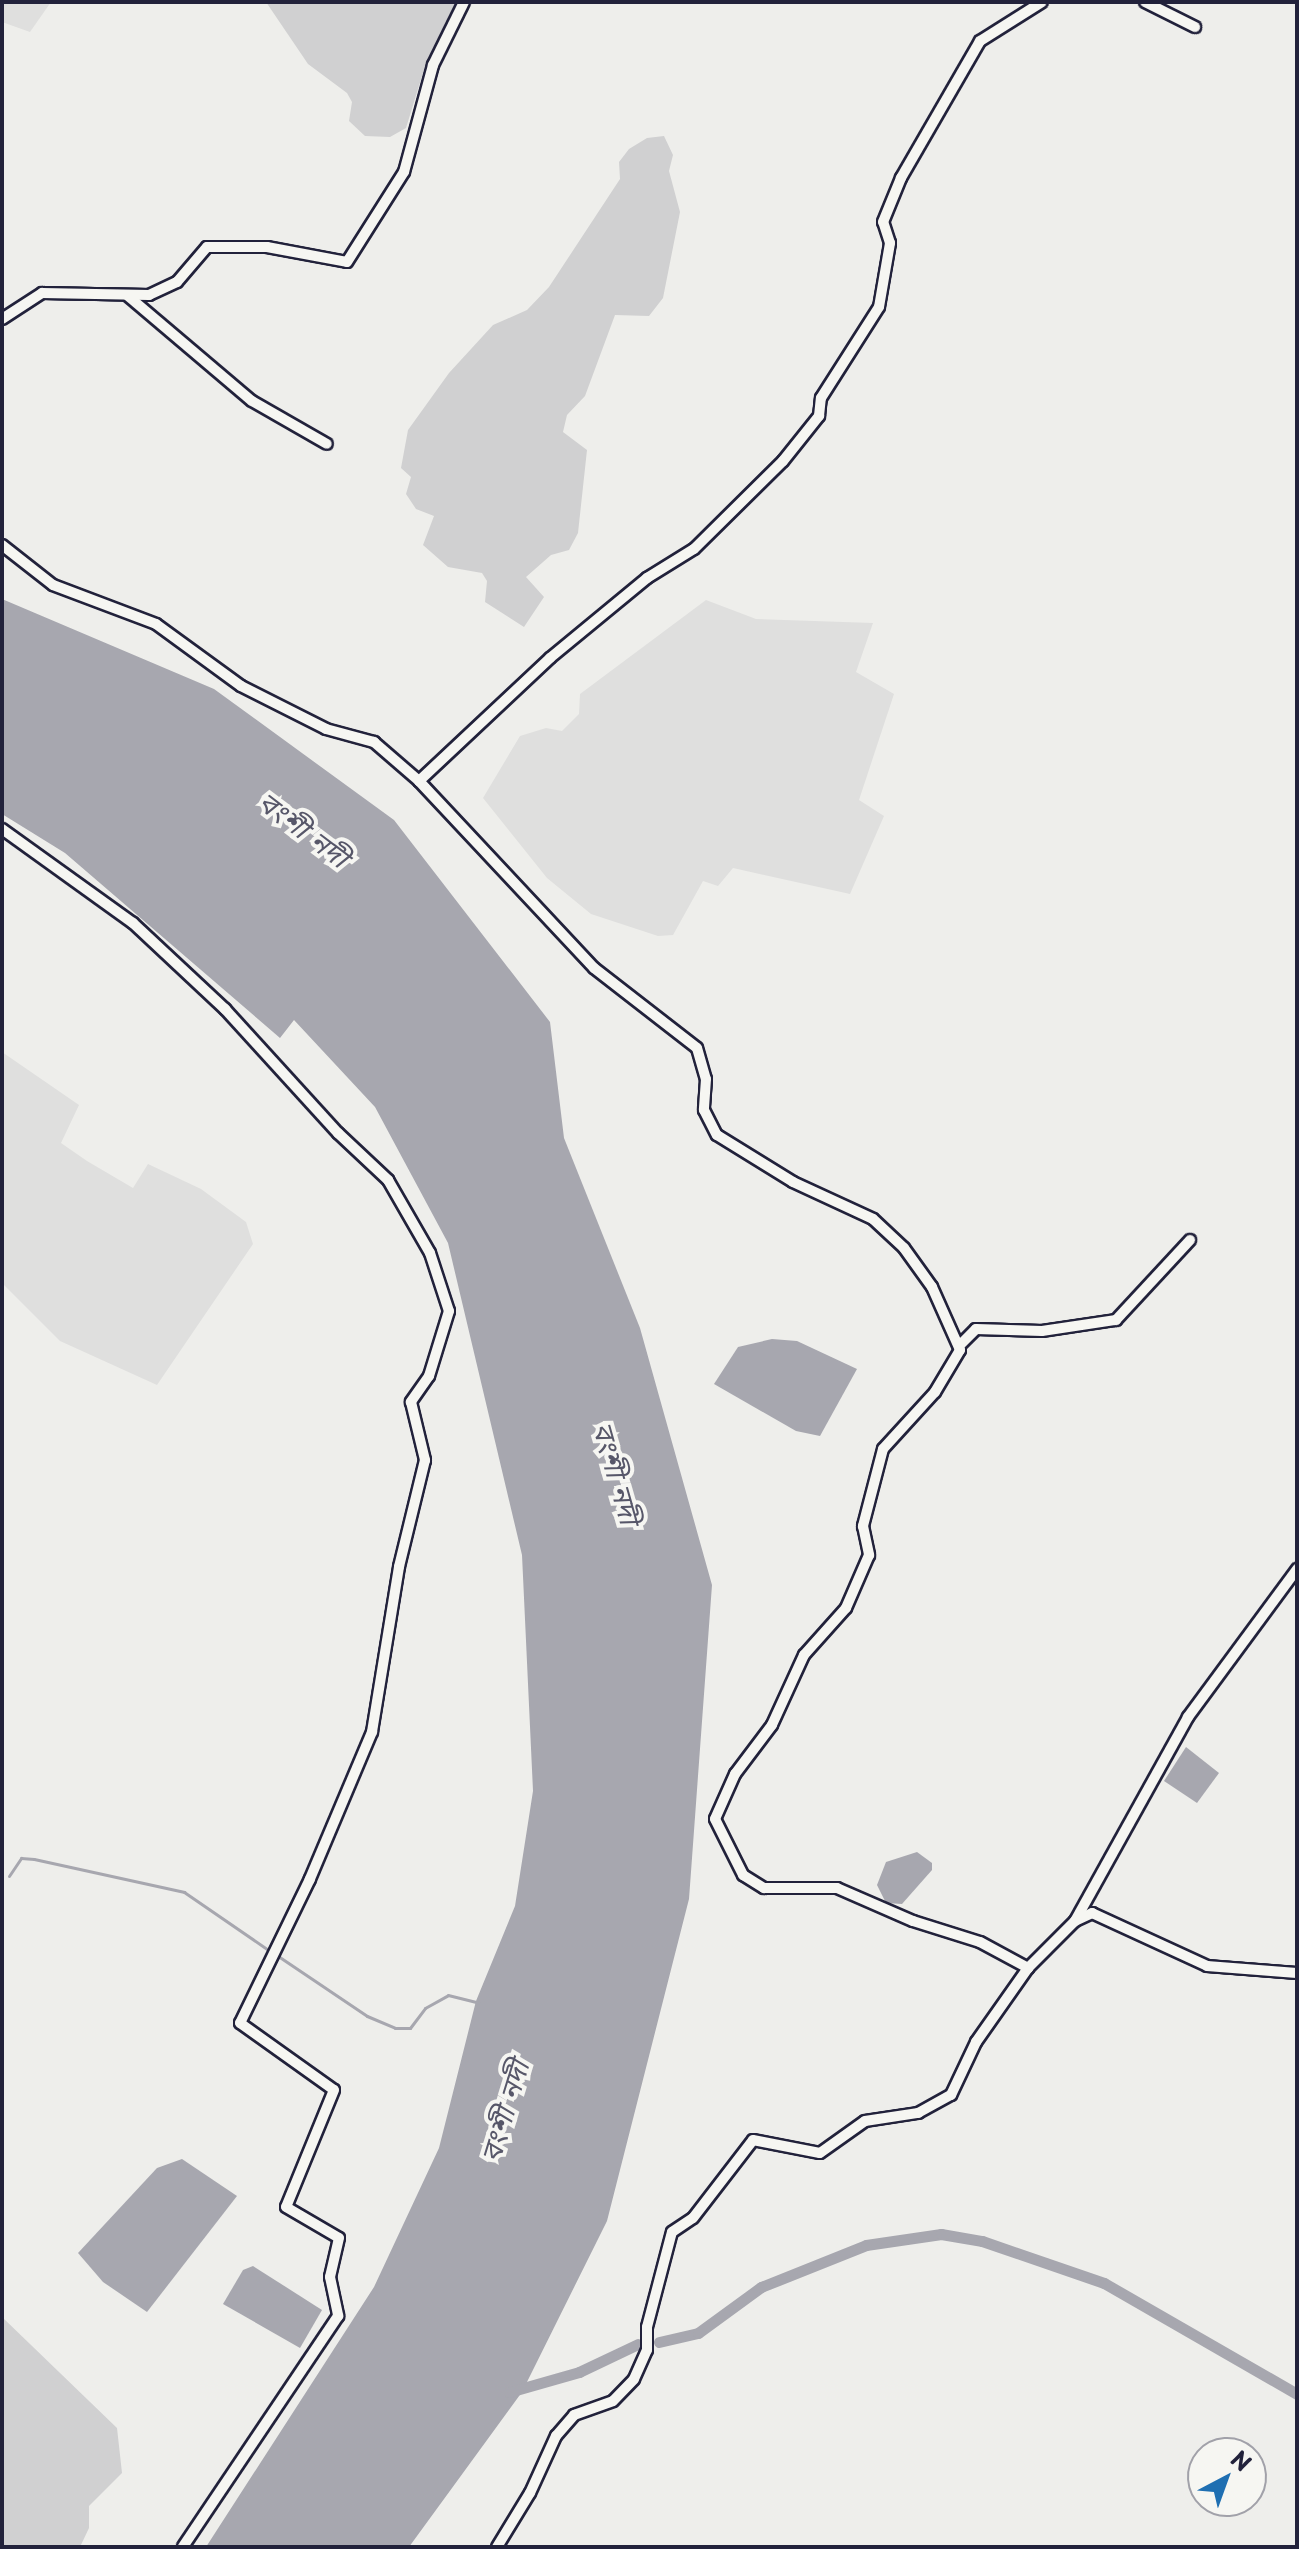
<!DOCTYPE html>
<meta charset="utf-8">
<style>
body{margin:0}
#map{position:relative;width:1299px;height:2549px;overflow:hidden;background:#eeeeeb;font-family:"Playpen Sans","Noto Sans Bengali",sans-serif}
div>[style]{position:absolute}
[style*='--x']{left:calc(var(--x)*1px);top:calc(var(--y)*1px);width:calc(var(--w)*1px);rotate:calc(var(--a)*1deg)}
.built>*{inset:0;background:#dfdfde}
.green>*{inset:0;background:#d0d0d1}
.water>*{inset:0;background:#a7a7af}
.stream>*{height:3px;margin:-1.5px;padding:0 1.5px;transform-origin:1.5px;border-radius:1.5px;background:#a7a7af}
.canal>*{height:11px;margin:-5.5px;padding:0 5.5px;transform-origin:5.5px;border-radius:5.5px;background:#a7a7af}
.roads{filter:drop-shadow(2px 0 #22223b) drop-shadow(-2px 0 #22223b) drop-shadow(0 2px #22223b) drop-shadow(0 -2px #22223b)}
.street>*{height:10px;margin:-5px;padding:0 5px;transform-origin:5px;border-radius:5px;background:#f6f6f2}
span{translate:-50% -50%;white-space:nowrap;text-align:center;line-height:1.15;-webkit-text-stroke:8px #f6f6f2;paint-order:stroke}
.water-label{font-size:28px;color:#575769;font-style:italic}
.frame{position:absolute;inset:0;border:4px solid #22223b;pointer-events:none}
.north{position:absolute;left:1187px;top:2437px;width:80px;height:80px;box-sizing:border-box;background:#f6f6f2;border:2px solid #a1a1a9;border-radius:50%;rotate:41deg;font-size:22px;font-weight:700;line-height:32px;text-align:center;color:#22223b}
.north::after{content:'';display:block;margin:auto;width:28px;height:36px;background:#1f6fb2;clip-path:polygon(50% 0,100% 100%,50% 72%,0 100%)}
</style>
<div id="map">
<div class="built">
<i style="clip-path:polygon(2px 2px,51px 2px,30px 32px,2px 22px)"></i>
<i style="clip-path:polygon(706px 600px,756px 619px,873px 623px,856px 672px,894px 694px,859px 800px,884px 816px,850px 894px,733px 868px,718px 886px,703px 881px,673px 935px,658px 936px,591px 914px,547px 878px,483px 798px,520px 736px,546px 728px,562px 731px,579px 714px,580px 694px)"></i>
<i style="clip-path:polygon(2px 1052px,79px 1105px,61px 1143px,87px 1161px,133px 1188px,148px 1164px,201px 1189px,246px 1222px,253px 1244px,157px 1385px,60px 1341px,2px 1283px)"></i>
</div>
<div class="green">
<i style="clip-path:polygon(266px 2px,456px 2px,426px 63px,406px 128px,390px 137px,365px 136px,349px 121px,352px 102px,347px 93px,308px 64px)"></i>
<i style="clip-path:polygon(664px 136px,673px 155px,669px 171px,680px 212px,663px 298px,649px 316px,615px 315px,585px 396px,567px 415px,563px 432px,587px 450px,578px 533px,569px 550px,551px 555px,526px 577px,544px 597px,524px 627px,485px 602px,487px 581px,482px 573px,448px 567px,423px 545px,434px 516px,416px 509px,406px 494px,411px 477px,401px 468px,408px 430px,449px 373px,493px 325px,527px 310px,549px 287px,620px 179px,619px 162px,629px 149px,647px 138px)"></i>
<i style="clip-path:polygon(2px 2317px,117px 2428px,122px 2473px,89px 2506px,89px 2528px,80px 2547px,2px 2547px)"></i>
</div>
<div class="water">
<i style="clip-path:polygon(2px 599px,214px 689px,394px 820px,550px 1022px,564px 1138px,640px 1328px,712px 1585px,689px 1899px,607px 2221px,522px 2392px,409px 2547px,206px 2547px,374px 2287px,439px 2148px,476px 2001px,515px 1906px,533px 1791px,522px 1555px,448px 1243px,375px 1107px,294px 1020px,280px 1038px,65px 853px,2px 814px)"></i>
<i style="clip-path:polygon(772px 1339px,797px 1341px,857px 1369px,820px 1436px,796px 1431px,714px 1384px,738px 1347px)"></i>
<i style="clip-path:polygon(1186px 1747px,1219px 1773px,1197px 1803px,1164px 1781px)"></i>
<i style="clip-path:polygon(917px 1852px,932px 1863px,932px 1870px,902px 1904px,886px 1903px,877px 1885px,886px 1862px)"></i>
<i style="clip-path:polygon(182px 2159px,237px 2196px,147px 2312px,103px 2282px,78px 2253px,157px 2168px)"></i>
<i style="clip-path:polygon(253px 2266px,322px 2310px,300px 2348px,223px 2304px,243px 2270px)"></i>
</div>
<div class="stream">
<i style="--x:9;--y:1876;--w:22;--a:-56"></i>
<i style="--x:21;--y:1858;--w:13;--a:4"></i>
<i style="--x:34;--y:1859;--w:154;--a:12.4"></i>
<i style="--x:184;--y:1892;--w:104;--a:34.5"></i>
<i style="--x:278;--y:1956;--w:107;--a:34"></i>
<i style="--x:367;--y:2016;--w:30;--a:23"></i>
<i style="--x:395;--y:2028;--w:15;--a:0"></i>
<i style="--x:410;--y:2028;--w:25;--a:-53"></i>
<i style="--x:425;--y:2008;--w:26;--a:-29"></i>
<i style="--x:448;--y:1995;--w:32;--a:14"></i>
</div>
<div class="canal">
<i style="--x:659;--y:2342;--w:40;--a:-13"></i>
<i style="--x:698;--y:2333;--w:78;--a:-36.1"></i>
<i style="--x:761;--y:2287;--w:113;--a:-21.8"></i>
<i style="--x:866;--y:2245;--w:76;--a:-8.3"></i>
<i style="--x:941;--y:2234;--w:42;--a:9.7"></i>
<i style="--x:982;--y:2241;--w:129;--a:19"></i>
<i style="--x:1104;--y:2283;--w:223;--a:29.9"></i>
<i style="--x:509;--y:2392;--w:73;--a:-15.9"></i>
<i style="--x:579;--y:2372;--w:65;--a:-25.4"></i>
</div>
<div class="roads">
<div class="street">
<i style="--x:1145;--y:2;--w:56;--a:26.6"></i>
<i style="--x:128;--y:296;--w:162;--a:40.3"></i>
<i style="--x:252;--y:401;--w:86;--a:29.8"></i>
<i style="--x:2;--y:319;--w:48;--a:-33"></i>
<i style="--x:42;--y:293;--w:107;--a:1.1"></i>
<i style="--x:149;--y:295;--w:31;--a:-25"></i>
<i style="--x:177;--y:282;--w:46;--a:-49.4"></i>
<i style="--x:207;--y:247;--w:60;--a:0"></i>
<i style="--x:267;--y:247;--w:81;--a:10.6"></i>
<i style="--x:347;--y:262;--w:107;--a:-57.7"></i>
<i style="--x:404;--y:172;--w:111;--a:-74.8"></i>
<i style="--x:433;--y:65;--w:70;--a:-63.8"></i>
<i style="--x:2;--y:545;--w:65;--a:38.1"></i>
<i style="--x:53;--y:585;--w:110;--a:20.7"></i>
<i style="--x:156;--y:624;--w:105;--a:36.1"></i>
<i style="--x:241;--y:686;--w:95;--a:26.8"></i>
<i style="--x:326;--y:729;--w:50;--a:15.2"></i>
<i style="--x:374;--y:742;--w:60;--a:40.9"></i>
<i style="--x:419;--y:781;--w:256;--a:46.9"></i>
<i style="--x:594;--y:968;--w:130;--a:37.8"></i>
<i style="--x:697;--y:1048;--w:32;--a:74"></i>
<i style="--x:706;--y:1079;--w:31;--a:94"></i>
<i style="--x:704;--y:1110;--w:28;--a:63"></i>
<i style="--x:717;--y:1135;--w:89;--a:31.7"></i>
<i style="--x:793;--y:1182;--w:88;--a:24.8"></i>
<i style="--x:873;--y:1219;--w:42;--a:43.1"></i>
<i style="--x:904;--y:1248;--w:48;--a:54.3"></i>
<i style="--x:932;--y:1287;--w:69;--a:66"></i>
<i style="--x:960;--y:1350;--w:49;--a:120.8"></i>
<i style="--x:935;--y:1392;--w:77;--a:132.4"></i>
<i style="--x:883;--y:1449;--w:80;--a:104.6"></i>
<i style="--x:863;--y:1526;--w:30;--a:78"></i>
<i style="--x:869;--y:1555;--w:58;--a:113.5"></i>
<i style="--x:846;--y:1608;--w:63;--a:131.8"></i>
<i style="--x:804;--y:1655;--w:77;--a:114.6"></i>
<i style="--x:772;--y:1725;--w:61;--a:127.1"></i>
<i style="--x:735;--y:1774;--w:49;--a:114"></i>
<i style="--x:715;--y:1819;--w:63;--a:63.4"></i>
<i style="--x:743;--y:1875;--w:25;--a:32"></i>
<i style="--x:764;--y:1888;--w:73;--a:0"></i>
<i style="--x:837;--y:1888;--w:83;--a:23.5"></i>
<i style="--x:913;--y:1921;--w:70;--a:17.4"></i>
<i style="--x:980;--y:1942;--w:55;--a:28.4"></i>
<i style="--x:419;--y:781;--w:180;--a:-43.2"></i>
<i style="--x:550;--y:658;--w:126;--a:-39.5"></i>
<i style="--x:647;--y:578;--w:55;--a:-31.7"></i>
<i style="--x:694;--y:549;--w:125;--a:-44.7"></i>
<i style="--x:783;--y:461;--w:58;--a:-51.3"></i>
<i style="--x:819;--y:416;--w:18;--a:-84"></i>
<i style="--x:821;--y:398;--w:108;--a:-57.5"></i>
<i style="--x:879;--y:307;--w:65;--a:-80.2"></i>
<i style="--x:890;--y:243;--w:22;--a:-108"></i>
<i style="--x:883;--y:222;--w:48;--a:-67.8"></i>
<i style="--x:901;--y:178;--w:158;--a:-60"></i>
<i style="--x:980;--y:41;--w:73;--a:-32.2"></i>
<i style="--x:2;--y:829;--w:161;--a:35.7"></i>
<i style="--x:133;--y:923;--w:126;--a:43.1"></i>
<i style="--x:225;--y:1009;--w:168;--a:47.7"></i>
<i style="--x:338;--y:1133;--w:69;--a:43.2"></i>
<i style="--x:388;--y:1180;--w:84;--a:60.1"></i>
<i style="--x:430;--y:1253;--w:61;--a:71.9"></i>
<i style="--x:449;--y:1311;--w:68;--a:107.1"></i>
<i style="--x:429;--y:1376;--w:32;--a:125"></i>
<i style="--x:411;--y:1402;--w:60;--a:76.4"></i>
<i style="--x:425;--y:1460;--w:110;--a:103.7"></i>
<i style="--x:399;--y:1567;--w:167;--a:99.3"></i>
<i style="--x:372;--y:1732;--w:160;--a:112.9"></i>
<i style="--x:310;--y:1879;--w:160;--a:115.9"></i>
<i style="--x:240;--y:2023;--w:115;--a:35.5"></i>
<i style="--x:334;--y:2090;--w:126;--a:112.3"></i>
<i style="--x:286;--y:2207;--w:61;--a:30.3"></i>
<i style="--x:339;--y:2238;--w:40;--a:103"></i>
<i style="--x:330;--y:2277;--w:40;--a:78"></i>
<i style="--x:338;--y:2316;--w:278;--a:123.9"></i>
<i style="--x:961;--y:1344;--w:21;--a:-45"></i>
<i style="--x:976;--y:1329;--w:66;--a:1.7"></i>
<i style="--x:1042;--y:1331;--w:75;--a:-8.5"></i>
<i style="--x:1116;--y:1320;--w:109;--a:-47.2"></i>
<i style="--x:1075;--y:1921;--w:233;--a:-61"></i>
<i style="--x:1188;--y:1717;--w:184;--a:-53.6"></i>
<i style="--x:497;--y:2547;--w:63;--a:-58.6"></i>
<i style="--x:530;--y:2493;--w:63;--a:-65.5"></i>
<i style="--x:556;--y:2436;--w:28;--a:-49"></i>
<i style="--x:574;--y:2415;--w:41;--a:-19.7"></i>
<i style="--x:613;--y:2401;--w:30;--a:-46"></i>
<i style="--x:634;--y:2379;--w:32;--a:-66"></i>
<i style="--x:647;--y:2350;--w:23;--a:-90"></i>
<i style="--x:647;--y:2327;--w:98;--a:-75.3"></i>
<i style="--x:672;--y:2232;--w:25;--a:-34"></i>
<i style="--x:693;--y:2218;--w:98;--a:-52.4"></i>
<i style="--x:753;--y:2140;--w:68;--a:11"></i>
<i style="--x:820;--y:2153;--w:55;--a:-35.4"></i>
<i style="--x:865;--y:2121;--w:54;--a:-8.6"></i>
<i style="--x:918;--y:2113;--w:38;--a:-29"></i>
<i style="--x:951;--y:2095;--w:59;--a:-64.7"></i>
<i style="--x:976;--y:2042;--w:90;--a:-54.9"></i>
<i style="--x:1028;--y:1968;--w:66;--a:-45"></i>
<i style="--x:1075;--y:1921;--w:19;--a:-25"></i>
<i style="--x:1092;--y:1913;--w:127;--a:24.7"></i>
<i style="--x:1207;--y:1966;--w:90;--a:4.4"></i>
</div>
</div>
<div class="water-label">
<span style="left:304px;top:829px;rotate:37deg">বংশী নদী</span>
<span style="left:617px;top:1473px;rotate:74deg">বংশী নদী</span>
<span style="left:504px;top:2111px;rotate:-73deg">বংশী নদী</span>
</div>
<div class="frame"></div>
<div class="north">N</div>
</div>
